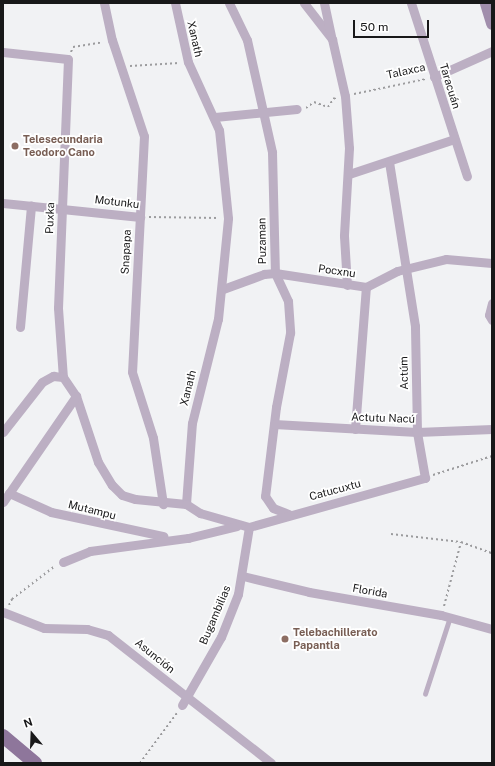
<!DOCTYPE html>
<meta charset="utf-8">
<style>
body{margin:0}
#map{position:relative;width:495px;height:766px;overflow:hidden;background:#f1f2f4;font-family:"Public Sans",sans-serif}
div>[style]{position:absolute}
[style*='--x']{left:calc(var(--x)*1px);top:calc(var(--y)*1px);width:calc(var(--w)*1px);rotate:calc(var(--a)*1deg)}
.path>*{height:2px;margin-top:-1px;transform-origin:0;background:repeating-linear-gradient(90deg,#9c9c9e 0 2px,transparent 0 5px)}
.lane>*{height:4.5px;margin:-2.25px;padding:0 2.25px;transform-origin:2.25px;border-radius:2.25px;background:#bcafc3}
.street>*{height:9px;margin:-4.5px;padding:0 4.5px;transform-origin:4.5px;border-radius:4.5px;background:#bcafc3}
.secondary>*{height:13px;margin:-6.5px;padding:0 6.5px;transform-origin:6.5px;border-radius:6.5px;background:#a18eac}
.primary>*{height:14px;margin:-7px;padding:0 7px;transform-origin:7px;border-radius:7px;background:#8e769b}
.dots>*{width:11px;height:11px;translate:-50% -50%;box-sizing:border-box;border:2px solid #fff;border-radius:50%}
span{translate:-50% -50%;white-space:nowrap;text-align:center;line-height:1.15;-webkit-text-stroke:3.5px #fff;paint-order:stroke}
.street-label{font-size:11px;color:#181819}
.education-label{font-size:11px;color:#785e54;font-weight:700}
.left{translate:0 -50%;text-align:left}
.frame{position:absolute;inset:0;border:4px solid #181819;pointer-events:none}
.north{position:absolute;left:12px;top:714px;width:40px;height:40px;-webkit-text-stroke:3px #fff;paint-order:stroke;rotate:341deg;font-size:11px;font-weight:700;line-height:16px;text-align:center;color:#181819}
.north::after{content:'';display:block;margin:auto;width:14px;height:18px;background:#181819;clip-path:polygon(50% 0,100% 100%,50% 72%,0 100%)}
.scale{position:absolute;left:353px;top:20px;width:76px;height:18px;box-sizing:border-box;border:2px solid #181819;border-top:0;padding-left:5px;font-size:12px;line-height:14px;white-space:nowrap;color:#181819;-webkit-text-stroke:3px #fff;paint-order:stroke}
</style>
<div id="map">
<div class="path">
<i style="--x:71;--y:52;--w:5;--a:-68"></i>
<i style="--x:73;--y:47;--w:30;--a:-9"></i>
<i style="--x:130;--y:66;--w:49;--a:-3.5"></i>
<i style="--x:354;--y:94;--w:74;--a:-11.8"></i>
<i style="--x:306;--y:108;--w:10;--a:-37"></i>
<i style="--x:314;--y:102;--w:15;--a:20"></i>
<i style="--x:328;--y:107;--w:11;--a:-56"></i>
<i style="--x:334;--y:98;--w:4;--a:34"></i>
<i style="--x:149;--y:217;--w:70;--a:0.8"></i>
<i style="--x:433;--y:475;--w:62;--a:-17.9"></i>
<i style="--x:391;--y:534;--w:70;--a:6.5"></i>
<i style="--x:461;--y:542;--w:33;--a:20"></i>
<i style="--x:9;--y:605;--w:7;--a:-63"></i>
<i style="--x:12;--y:599;--w:54;--a:-37.5"></i>
<i style="--x:444;--y:606;--w:66;--a:-75.1"></i>
<i style="--x:140;--y:763;--w:62;--a:-53.5"></i>
</div>
<div class="lane">
<i style="--x:425;--y:694;--w:81;--a:-72"></i>
</div>
<div class="street">
<i style="--x:104;--y:3;--w:38;--a:78"></i>
<i style="--x:112;--y:40;--w:101;--a:71.6"></i>
<i style="--x:144;--y:136;--w:236;--a:92.9"></i>
<i style="--x:132;--y:372;--w:69;--a:72.3"></i>
<i style="--x:153;--y:438;--w:67;--a:81.4"></i>
<i style="--x:229;--y:3;--w:41;--a:64.1"></i>
<i style="--x:247;--y:40;--w:115;--a:77.4"></i>
<i style="--x:272;--y:152;--w:121;--a:88.6"></i>
<i style="--x:275;--y:273;--w:31;--a:65"></i>
<i style="--x:288;--y:301;--w:32;--a:86"></i>
<i style="--x:290;--y:333;--w:75;--a:100.7"></i>
<i style="--x:276;--y:407;--w:90;--a:97"></i>
<i style="--x:265;--y:496;--w:14;--a:56"></i>
<i style="--x:273;--y:508;--w:17;--a:21"></i>
<i style="--x:304;--y:3;--w:46;--a:52.1"></i>
<i style="--x:332;--y:39;--w:58;--a:77.2"></i>
<i style="--x:345;--y:96;--w:52;--a:85.6"></i>
<i style="--x:349;--y:148;--w:88;--a:93.3"></i>
<i style="--x:344;--y:236;--w:49;--a:86.5"></i>
<i style="--x:324;--y:3;--w:34;--a:78"></i>
<i style="--x:411;--y:3;--w:182;--a:72.1"></i>
<i style="--x:3;--y:52;--w:65;--a:6.1"></i>
<i style="--x:68;--y:59;--w:249;--a:92.3"></i>
<i style="--x:58;--y:308;--w:69;--a:85.9"></i>
<i style="--x:434;--y:77;--w:64;--a:-24.1"></i>
<i style="--x:215;--y:117;--w:82;--a:-5.6"></i>
<i style="--x:349;--y:174;--w:111;--a:-18.4"></i>
<i style="--x:3;--y:203;--w:138;--a:5.8"></i>
<i style="--x:223;--y:289;--w:44;--a:-20.1"></i>
<i style="--x:264;--y:274;--w:11;--a:-5"></i>
<i style="--x:275;--y:273;--w:92;--a:8.7"></i>
<i style="--x:366;--y:287;--w:35;--a:-27"></i>
<i style="--x:397;--y:271;--w:50;--a:-13.8"></i>
<i style="--x:446;--y:259;--w:46;--a:5"></i>
<i style="--x:492;--y:303;--w:12;--a:104"></i>
<i style="--x:489;--y:315;--w:6;--a:59"></i>
<i style="--x:20;--y:327;--w:122;--a:-84.8"></i>
<i style="--x:274;--y:424;--w:143;--a:3.2"></i>
<i style="--x:417;--y:432;--w:75;--a:-2.3"></i>
<i style="--x:355;--y:429;--w:142;--a:-85.6"></i>
<i style="--x:3;--y:432;--w:63;--a:-52"></i>
<i style="--x:42;--y:382;--w:13;--a:-29"></i>
<i style="--x:53;--y:376;--w:10;--a:6"></i>
<i style="--x:63;--y:377;--w:23;--a:56"></i>
<i style="--x:76;--y:396;--w:70;--a:71.6"></i>
<i style="--x:98;--y:462;--w:27;--a:59"></i>
<i style="--x:112;--y:485;--w:14;--a:45"></i>
<i style="--x:122;--y:495;--w:14;--a:17"></i>
<i style="--x:135;--y:499;--w:51;--a:5.6"></i>
<i style="--x:186;--y:504;--w:81;--a:-85.8"></i>
<i style="--x:192;--y:423;--w:107;--a:-76"></i>
<i style="--x:218;--y:319;--w:101;--a:-84.3"></i>
<i style="--x:228;--y:218;--w:88;--a:-95.8"></i>
<i style="--x:219;--y:130;--w:75;--a:-114.5"></i>
<i style="--x:188;--y:62;--w:60;--a:-102.4"></i>
<i style="--x:9;--y:493;--w:46;--a:24.3"></i>
<i style="--x:51;--y:512;--w:115;--a:12.1"></i>
<i style="--x:3;--y:502;--w:129;--a:-55.4"></i>
<i style="--x:186;--y:504;--w:17;--a:33"></i>
<i style="--x:200;--y:513;--w:51;--a:15.9"></i>
<i style="--x:249;--y:527;--w:183;--a:-15.6"></i>
<i style="--x:425;--y:478;--w:47;--a:-99.9"></i>
<i style="--x:417;--y:432;--w:106;--a:-91.1"></i>
<i style="--x:415;--y:326;--w:166;--a:-99"></i>
<i style="--x:63;--y:562;--w:29;--a:-22"></i>
<i style="--x:90;--y:551;--w:99;--a:-7.6"></i>
<i style="--x:188;--y:538;--w:50;--a:-13.8"></i>
<i style="--x:243;--y:576;--w:68;--a:13.6"></i>
<i style="--x:309;--y:592;--w:134;--a:9.9"></i>
<i style="--x:441;--y:615;--w:53;--a:15.4"></i>
<i style="--x:3;--y:612;--w:44;--a:21.3"></i>
<i style="--x:44;--y:628;--w:43;--a:1.3"></i>
<i style="--x:87;--y:629;--w:22;--a:16"></i>
<i style="--x:108;--y:635;--w:207;--a:38.1"></i>
<i style="--x:182;--y:705;--w:78;--a:-60.2"></i>
<i style="--x:221;--y:637;--w:46;--a:-68.4"></i>
<i style="--x:238;--y:594;--w:68;--a:-80.7"></i>
</div>
<div class="secondary">
<i style="--x:486;--y:3;--w:21;--a:73"></i>
</div>
<div class="primary">
<i style="--x:3;--y:736;--w:42;--a:40.2"></i>
</div>
<div class="dots">
<i style="left:15px;top:146px;background:#8d6e63"></i>
<i style="left:285px;top:639px;background:#8d6e63"></i>
</div>
<div class="street-label">
<span style="left:195px;top:39px;rotate:77deg">Xanath</span>
<span style="left:406px;top:71px;rotate:-12deg">Talaxca</span>
<span style="left:450px;top:86px;rotate:73deg">Taracuán</span>
<span style="left:117px;top:202px;rotate:7deg">Motunku</span>
<span style="left:50px;top:218px;rotate:-88deg">Puxka</span>
<span style="left:262px;top:241px;rotate:-91deg">Puzaman</span>
<span style="left:126px;top:252px;rotate:-87deg">Snapapa</span>
<span style="left:337px;top:271px;rotate:8deg">Pocxnu</span>
<span style="left:404px;top:373px;rotate:-91deg">Actúm</span>
<span style="left:188px;top:388px;rotate:-76deg">Xanath</span>
<span style="left:383px;top:418px;rotate:2deg">Actutu Nacú</span>
<span style="left:335px;top:490px;rotate:-15deg">Catucuxtu</span>
<span style="left:92px;top:510px;rotate:14deg">Mutampu</span>
<span style="left:370px;top:591px;rotate:10deg">Florida</span>
<span style="left:215px;top:615px;rotate:-67deg">Bugambilias</span>
<span style="left:155px;top:656px;rotate:39deg">Asunción</span>
</div>
<div class="education-label">
<span class="left" style="left:23px;top:146px">Telesecundaria<br>Teodoro Cano</span>
<span class="left" style="left:293px;top:639px">Telebachillerato<br>Papantla</span>
</div>
<div class="frame"></div>
<div class="north">N</div>
<div class="scale">50 m</div>
</div>
